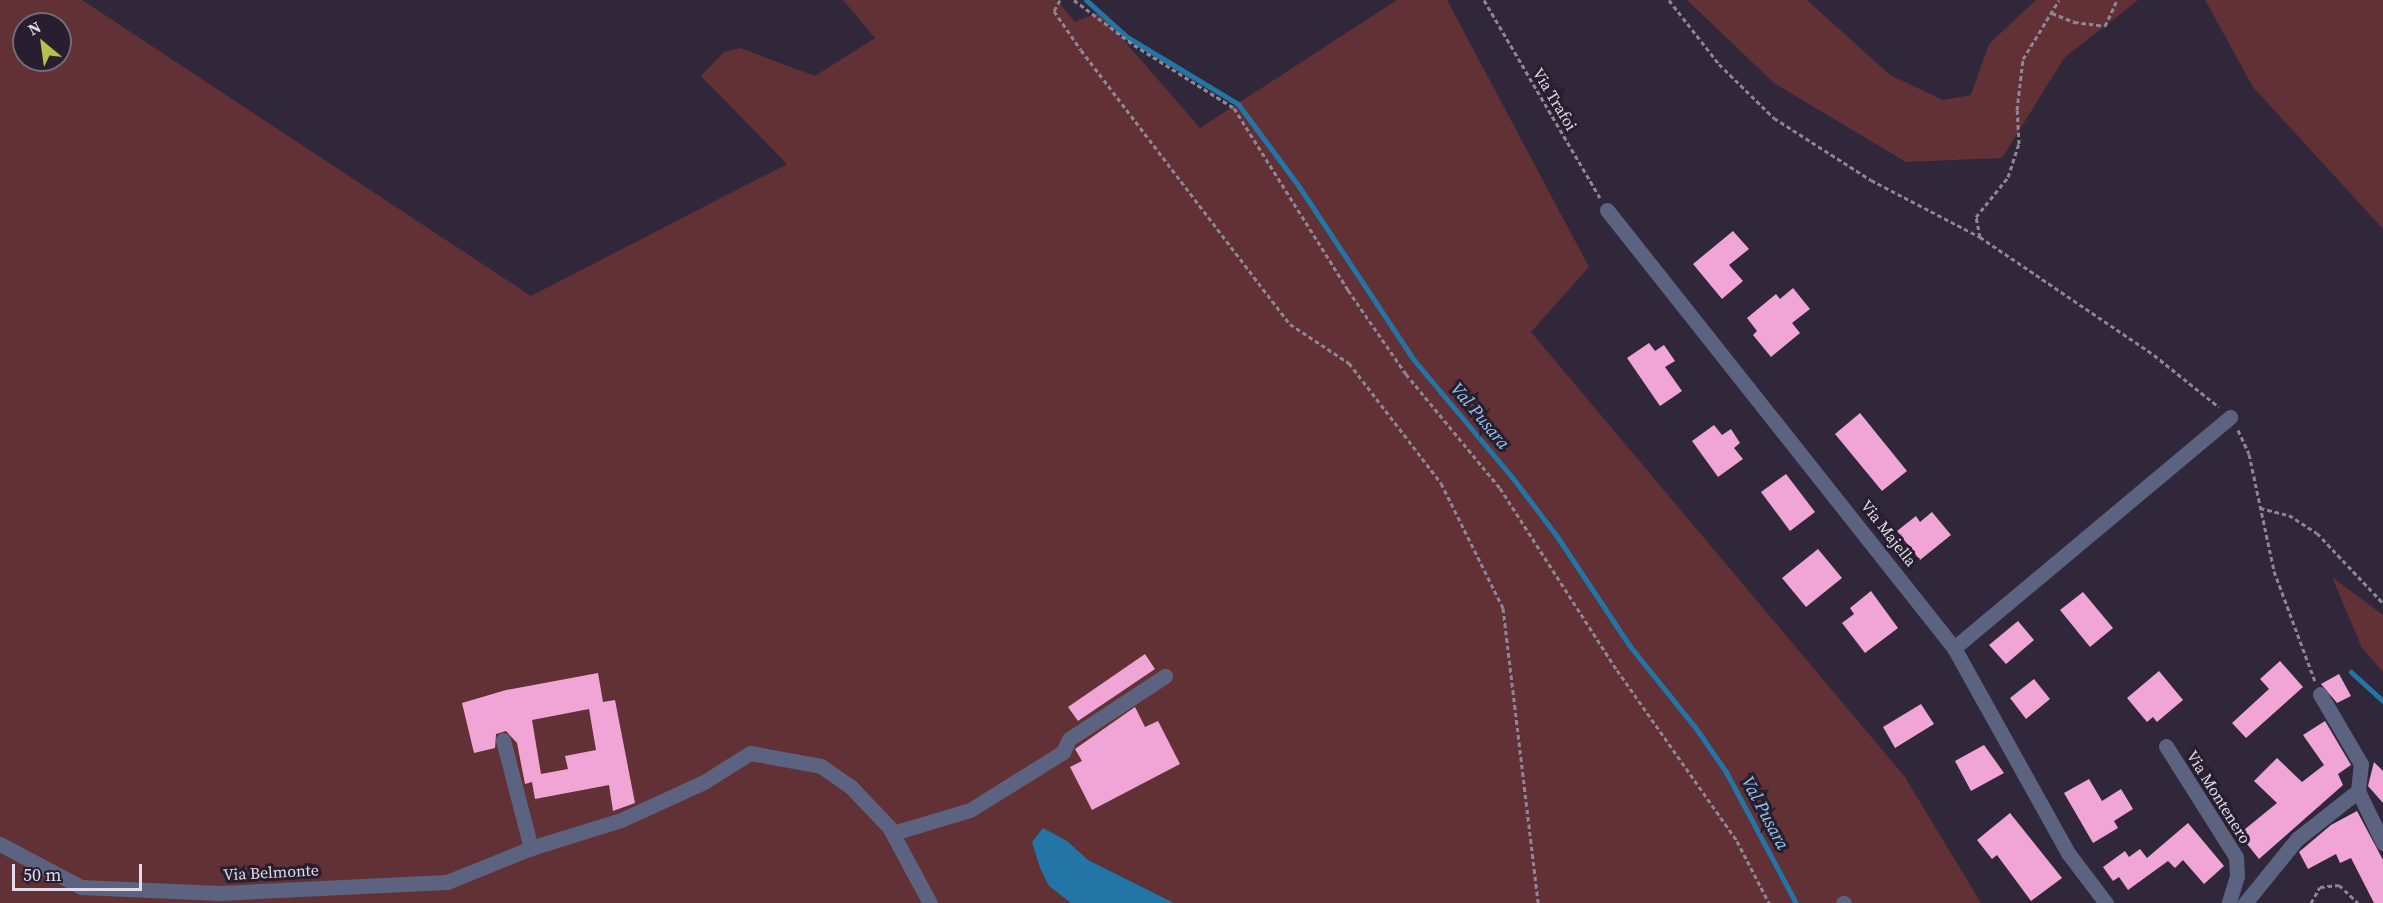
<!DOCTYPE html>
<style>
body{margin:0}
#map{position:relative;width:2383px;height:903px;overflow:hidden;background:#30273a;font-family:"Source Serif 4",serif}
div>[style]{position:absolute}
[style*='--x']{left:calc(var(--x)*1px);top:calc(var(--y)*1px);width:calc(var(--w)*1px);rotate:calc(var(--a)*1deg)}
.green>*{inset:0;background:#613136}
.water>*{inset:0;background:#2375a6}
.stream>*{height:5px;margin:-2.5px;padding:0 2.5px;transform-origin:2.5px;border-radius:2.5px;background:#2375a6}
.building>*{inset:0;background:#f0a5d6}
.path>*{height:3px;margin-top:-1.5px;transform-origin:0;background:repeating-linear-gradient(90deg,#8e8696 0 4.5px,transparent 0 7.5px)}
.minor>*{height:15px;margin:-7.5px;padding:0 7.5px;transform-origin:7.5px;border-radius:7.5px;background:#5b6380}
span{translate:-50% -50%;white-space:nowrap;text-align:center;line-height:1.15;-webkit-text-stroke:6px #271e2f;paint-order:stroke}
.street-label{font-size:16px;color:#e1dbe7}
.water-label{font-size:18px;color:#8fc9f1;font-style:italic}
.north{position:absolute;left:12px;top:12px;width:60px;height:60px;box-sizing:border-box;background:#271e2f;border:2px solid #716a79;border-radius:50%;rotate:331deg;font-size:16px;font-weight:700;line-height:24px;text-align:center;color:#e1dbe7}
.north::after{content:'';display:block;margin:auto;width:21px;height:27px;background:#b5c249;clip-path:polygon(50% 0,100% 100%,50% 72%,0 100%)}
.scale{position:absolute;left:12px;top:864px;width:130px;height:27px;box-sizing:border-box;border:3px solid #e1dbe7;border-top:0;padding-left:8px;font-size:18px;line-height:21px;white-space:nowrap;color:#e1dbe7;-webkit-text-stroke:4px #271e2f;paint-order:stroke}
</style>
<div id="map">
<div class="green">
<i style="clip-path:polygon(evenodd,0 0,82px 0,531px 296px,787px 164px,701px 76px,724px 52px,740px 48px,815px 76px,875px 38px,843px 0,1057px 0,1075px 22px,1099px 12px,1200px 128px,1397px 0,1447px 0,1589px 267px,1531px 332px,1905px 777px,1981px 903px,0 903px,0 0,24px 24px,60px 24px,60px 60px,24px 60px,24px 24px)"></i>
<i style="clip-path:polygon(1687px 0,1807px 0,1890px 75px,1943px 100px,1971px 95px,1989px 44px,2036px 0,2138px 0,2064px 58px,2002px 158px,1906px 162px,1774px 83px)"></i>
<i style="clip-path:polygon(2205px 0,2383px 0,2383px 229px,2253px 87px)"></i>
<i style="clip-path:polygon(2332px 577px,2383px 615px,2383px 672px,2362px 648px)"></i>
</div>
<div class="water">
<i style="clip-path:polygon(1043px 828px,1067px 841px,1088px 860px,1174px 903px,1071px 903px,1049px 886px,1040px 868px,1032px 842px)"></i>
</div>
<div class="stream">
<i style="--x:1086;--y:0;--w:55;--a:42.1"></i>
<i style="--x:1127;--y:37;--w:130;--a:31.1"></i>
<i style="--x:1238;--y:104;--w:101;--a:53.5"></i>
<i style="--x:1298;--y:185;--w:210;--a:56.5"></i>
<i style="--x:1414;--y:360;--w:153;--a:50.1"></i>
<i style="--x:1512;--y:477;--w:73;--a:52.8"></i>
<i style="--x:1556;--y:535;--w:132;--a:56.4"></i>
<i style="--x:1629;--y:645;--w:105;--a:51.2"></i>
<i style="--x:1695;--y:727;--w:55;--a:55.4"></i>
<i style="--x:1726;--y:772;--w:149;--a:61.9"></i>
<i style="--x:2351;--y:672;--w:43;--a:42.2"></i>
</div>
<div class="building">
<i style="clip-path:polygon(1733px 231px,1749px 249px,1729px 265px,1743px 281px,1722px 299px,1693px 264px)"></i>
<i style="clip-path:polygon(1793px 288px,1810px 309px,1792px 323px,1800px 333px,1771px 357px,1753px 335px,1757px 331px,1747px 318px,1776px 294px,1780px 299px)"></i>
<i style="clip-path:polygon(1649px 343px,1655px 351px,1664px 345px,1675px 361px,1665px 367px,1682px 391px,1660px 406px,1627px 358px)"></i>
<i style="clip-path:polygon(1860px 413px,1907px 471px,1882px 491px,1835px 434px)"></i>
<i style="clip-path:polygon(1714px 425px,1722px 435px,1731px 429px,1740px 443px,1734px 448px,1743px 459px,1718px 477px,1692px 441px)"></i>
<i style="clip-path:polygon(1786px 474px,1815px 512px,1790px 531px,1761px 492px)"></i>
<i style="clip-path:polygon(1932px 512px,1951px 535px,1920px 560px,1897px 531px,1916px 516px,1920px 522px)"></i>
<i style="clip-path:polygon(1818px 549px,1842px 578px,1806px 607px,1782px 578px)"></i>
<i style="clip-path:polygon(1871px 591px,1898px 628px,1865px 653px,1842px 623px,1854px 614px,1850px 608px)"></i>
<i style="clip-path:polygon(2083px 592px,2113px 628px,2090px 647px,2060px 610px)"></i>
<i style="clip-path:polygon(2018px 621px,2034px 640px,2006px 664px,1989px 645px)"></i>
<i style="clip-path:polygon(1145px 654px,1155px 669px,1078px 721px,1068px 707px)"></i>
<i style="clip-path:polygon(2280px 661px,2303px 687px,2246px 738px,2232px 723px,2269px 689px,2260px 679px)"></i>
<i style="clip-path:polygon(2159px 671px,2183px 700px,2157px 722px,2153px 717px,2147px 722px,2127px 698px)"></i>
<i style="clip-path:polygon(evenodd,598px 673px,603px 702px,615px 700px,635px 803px,613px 811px,609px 785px,535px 799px,532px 782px,525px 784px,517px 743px,506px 731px,496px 734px,495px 748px,474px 753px,462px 703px,506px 690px,598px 673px,589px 709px,596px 750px,565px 756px,568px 769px,541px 774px,532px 720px,589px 709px)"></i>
<i style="clip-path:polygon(2339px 674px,2351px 696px,2337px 703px,2321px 684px)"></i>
<i style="clip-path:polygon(2034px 679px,2050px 699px,2026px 719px,2010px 698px)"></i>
<i style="clip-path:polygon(1921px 704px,1934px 724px,1895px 748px,1883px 727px)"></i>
<i style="clip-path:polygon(1135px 707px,1145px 727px,1158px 721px,1180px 764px,1092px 810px,1070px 767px,1082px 761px,1075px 749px)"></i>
<i style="clip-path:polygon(2325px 721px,2351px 765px,2338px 774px,2343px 785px,2259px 859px,2239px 834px,2277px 803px,2254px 781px,2277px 758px,2302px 782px,2324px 765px,2303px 735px)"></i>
<i style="clip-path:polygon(1984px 745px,2004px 773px,1971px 791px,1955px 761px)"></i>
<i style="clip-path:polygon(2374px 762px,2383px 771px,2383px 803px,2368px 786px)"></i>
<i style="clip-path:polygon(2089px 779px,2102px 801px,2121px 789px,2133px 809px,2114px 821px,2118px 828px,2093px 843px,2064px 793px)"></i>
<i style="clip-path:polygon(2357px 811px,2383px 860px,2383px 903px,2374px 903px,2351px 858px,2340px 863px,2336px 854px,2308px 869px,2299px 852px,2331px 825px)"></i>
<i style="clip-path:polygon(2010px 813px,2062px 878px,2031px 901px,1997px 855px,1992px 859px,1977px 840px)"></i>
<i style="clip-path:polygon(2188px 823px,2224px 866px,2204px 884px,2183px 860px,2175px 868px,2168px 861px,2128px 890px,2119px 877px,2113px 881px,2103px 867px,2125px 851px,2129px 857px,2140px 849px,2147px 858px)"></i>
</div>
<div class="path">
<i style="--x:1060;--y:0;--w:13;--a:119"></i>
<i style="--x:1054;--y:11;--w:47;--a:55.3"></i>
<i style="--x:1081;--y:50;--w:345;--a:52.7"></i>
<i style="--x:1290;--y:324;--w:71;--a:33.5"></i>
<i style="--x:1349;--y:363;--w:151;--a:52.5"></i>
<i style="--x:1441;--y:483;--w:140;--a:63.6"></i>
<i style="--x:1503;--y:608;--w:297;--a:83.2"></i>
<i style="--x:1074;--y:0;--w:75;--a:36.9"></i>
<i style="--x:1134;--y:45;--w:118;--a:32.2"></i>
<i style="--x:1234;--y:108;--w:215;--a:57.9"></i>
<i style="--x:1348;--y:290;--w:102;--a:55.4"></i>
<i style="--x:1406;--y:374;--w:148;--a:50.5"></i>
<i style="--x:1500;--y:488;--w:216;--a:57.3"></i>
<i style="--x:1617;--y:670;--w:209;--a:54.9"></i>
<i style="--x:1737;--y:841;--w:70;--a:62.7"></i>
<i style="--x:1484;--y:0;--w:229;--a:59.6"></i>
<i style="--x:1669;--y:0;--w:81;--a:52"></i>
<i style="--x:1719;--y:64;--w:77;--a:44.5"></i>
<i style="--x:1774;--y:118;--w:115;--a:32.6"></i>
<i style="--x:1871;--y:180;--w:123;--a:27.6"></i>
<i style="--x:1980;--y:237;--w:210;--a:34.1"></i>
<i style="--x:2154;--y:355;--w:83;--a:38.7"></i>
<i style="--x:2052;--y:13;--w:24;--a:22"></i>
<i style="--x:2074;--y:22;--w:31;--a:7"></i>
<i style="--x:2105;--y:26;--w:29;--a:-65"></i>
<i style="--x:1980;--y:237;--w:20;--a:-101"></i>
<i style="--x:1976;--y:217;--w:51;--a:-51.3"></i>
<i style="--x:2008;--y:177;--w:35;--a:-72"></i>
<i style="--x:2019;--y:144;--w:34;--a:-93"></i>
<i style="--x:2017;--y:110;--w:51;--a:-83.3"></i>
<i style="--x:2023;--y:59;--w:69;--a:-58.6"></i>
<i style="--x:2238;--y:430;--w:26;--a:65"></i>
<i style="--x:2249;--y:454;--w:120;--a:77.9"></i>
<i style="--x:2274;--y:571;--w:117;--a:69.6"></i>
<i style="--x:2260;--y:508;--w:30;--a:14"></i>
<i style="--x:2289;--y:515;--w:33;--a:33"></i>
<i style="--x:2317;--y:533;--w:96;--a:46.7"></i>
<i style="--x:2311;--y:903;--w:18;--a:-61"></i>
<i style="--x:2320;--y:887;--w:19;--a:-6"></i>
<i style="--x:2339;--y:885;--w:26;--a:43"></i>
</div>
<div class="minor">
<i style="--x:1607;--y:210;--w:559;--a:51.61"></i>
<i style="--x:1954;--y:648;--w:235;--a:60.9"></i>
<i style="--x:2068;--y:853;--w:63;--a:52.8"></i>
<i style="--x:1954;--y:648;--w:360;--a:-39.9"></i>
<i style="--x:503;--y:740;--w:112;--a:75.5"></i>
<i style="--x:2166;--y:746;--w:131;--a:57.8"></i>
<i style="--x:2236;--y:857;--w:19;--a:87"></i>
<i style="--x:2237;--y:876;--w:28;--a:107"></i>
<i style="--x:2358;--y:791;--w:58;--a:64.3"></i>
<i style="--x:893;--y:833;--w:80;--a:-16.6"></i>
<i style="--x:970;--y:810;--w:110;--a:-31.9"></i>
<i style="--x:1063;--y:752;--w:14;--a:-65"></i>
<i style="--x:1069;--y:739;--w:115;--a:-33.3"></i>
<i style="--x:0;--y:844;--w:92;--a:28"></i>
<i style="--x:81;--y:887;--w:139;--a:2.5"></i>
<i style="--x:220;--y:893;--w:227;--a:-2.8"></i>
<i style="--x:447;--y:882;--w:91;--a:-22"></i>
<i style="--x:531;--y:848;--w:94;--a:-17.3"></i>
<i style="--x:621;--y:820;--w:91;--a:-24.6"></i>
<i style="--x:704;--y:782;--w:54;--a:-32.2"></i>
<i style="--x:750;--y:753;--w:72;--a:10.4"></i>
<i style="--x:821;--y:766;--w:35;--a:35"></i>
<i style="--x:850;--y:786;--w:57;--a:46.4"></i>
<i style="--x:889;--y:827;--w:86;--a:61.7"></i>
<i style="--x:1843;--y:903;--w:1;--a:0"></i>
<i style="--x:2245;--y:903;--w:82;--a:-50.9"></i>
<i style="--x:2297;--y:839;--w:78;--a:-38.2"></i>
<i style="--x:2358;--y:791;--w:27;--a:-84"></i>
<i style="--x:2361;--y:764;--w:81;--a:-120.4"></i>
</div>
<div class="street-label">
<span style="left:1555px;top:99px;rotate:59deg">Via Trafoi</span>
<span style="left:1889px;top:533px;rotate:52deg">Via Majella</span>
<span style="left:2219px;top:797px;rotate:58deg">Via Montenero</span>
<span style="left:271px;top:872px;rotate:-3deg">Via Belmonte</span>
</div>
<div class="water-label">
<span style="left:1480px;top:416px;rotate:50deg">Val Pusara</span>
<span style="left:1765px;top:813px;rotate:62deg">Val Pusara</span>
</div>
<div class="north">N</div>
<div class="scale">50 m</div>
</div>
